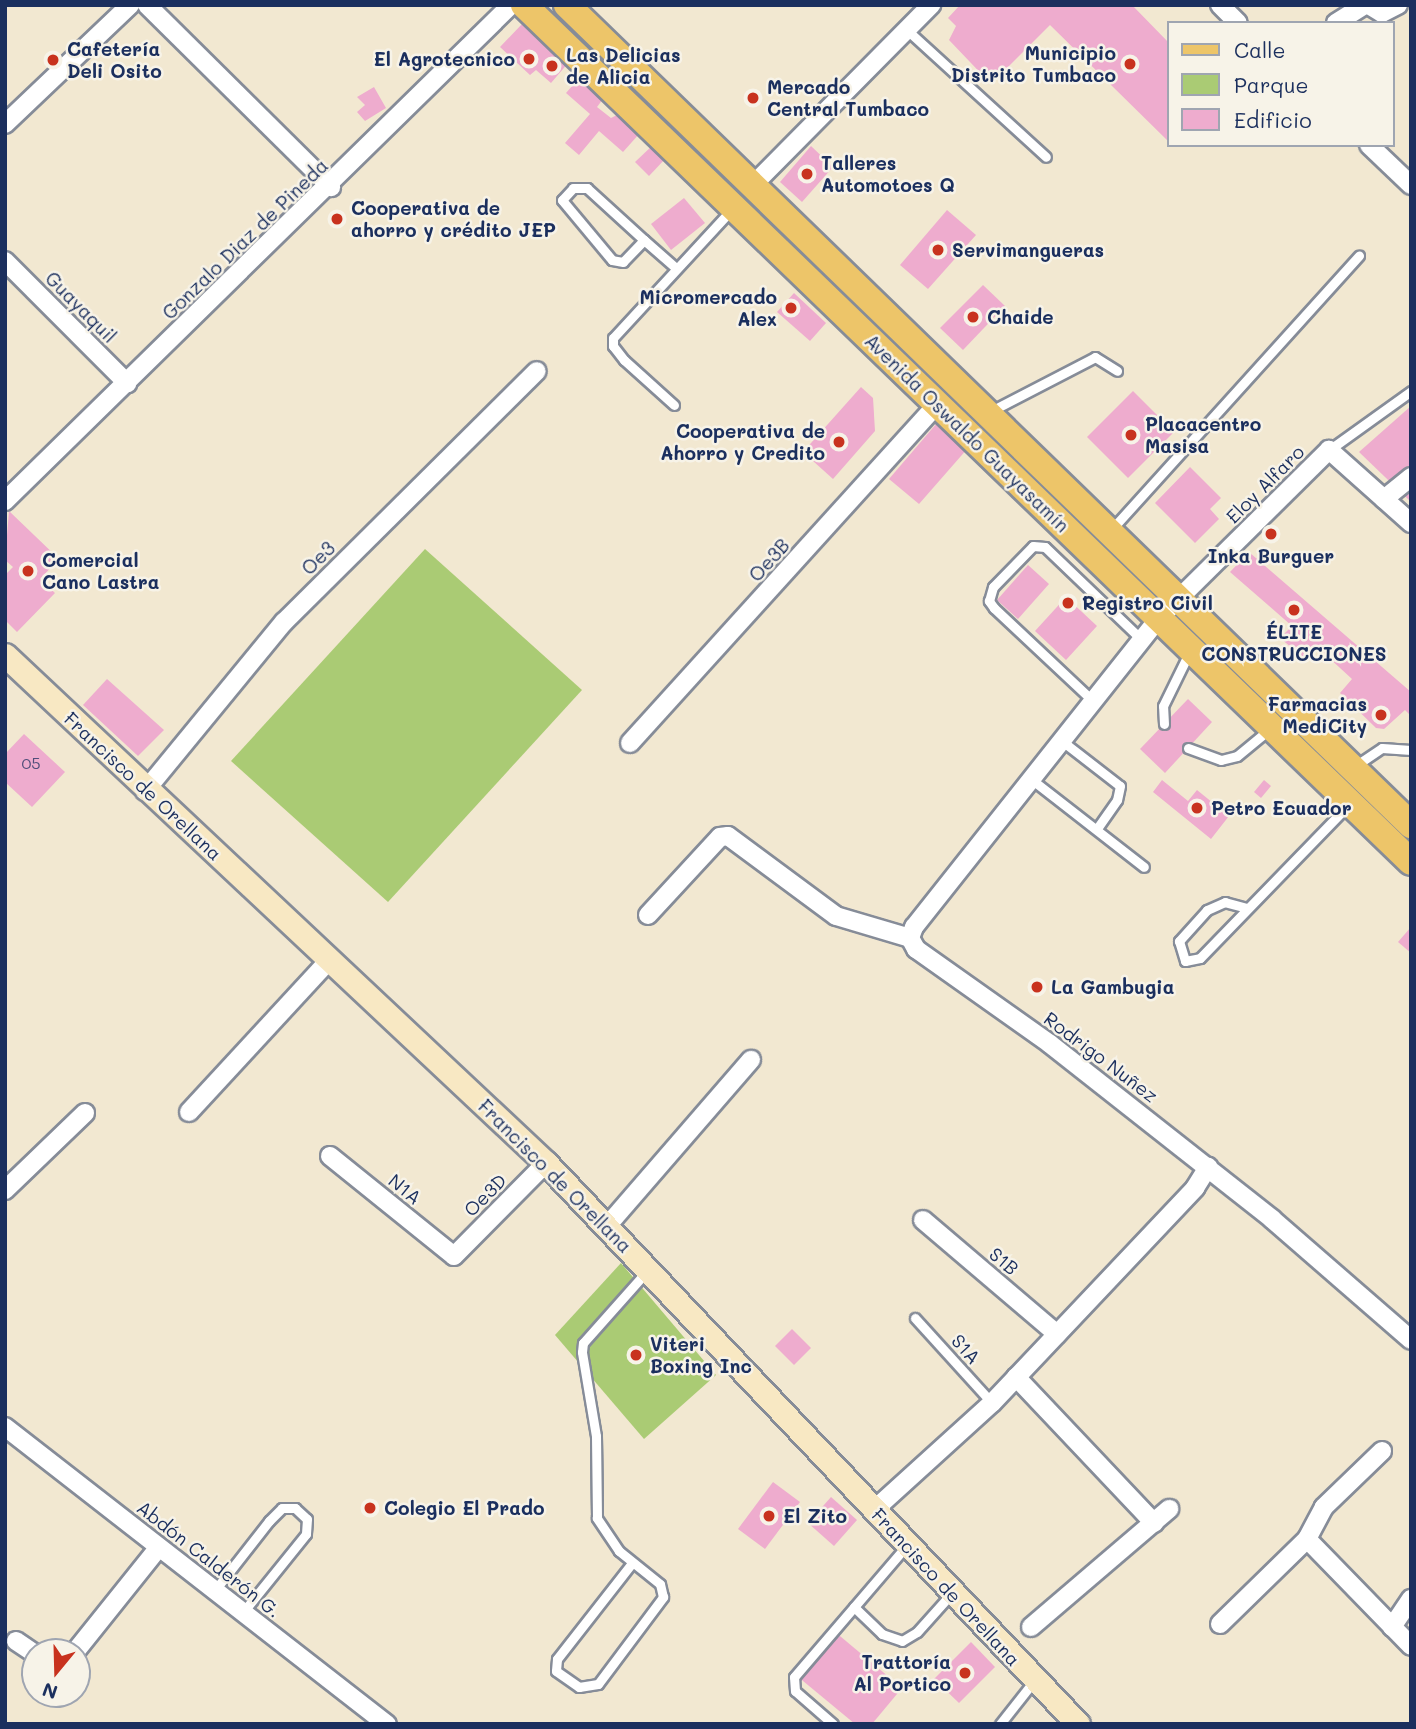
<!DOCTYPE html>
<meta charset="utf-8">
<style>
body{margin:0}
#map{position:relative;width:1416px;height:1729px;overflow:hidden;background:#f2e8d1;font-family:Mali,sans-serif}
div>[style]{position:absolute}
[style*='--x']{left:calc(var(--x)*1px);top:calc(var(--y)*1px);width:calc(var(--w)*1px);rotate:calc(var(--a)*1deg)}
.green>*{inset:0;background:#aacb74}
.building>*{inset:0;background:#eeacce}
.roads{filter:drop-shadow(2px 0 #868c98) drop-shadow(-2px 0 #868c98) drop-shadow(0 2px #868c98) drop-shadow(0 -2px #868c98)}
.lane>*{height:9px;margin:-4.5px;padding:0 4.5px;transform-origin:4.5px;border-radius:4.5px;background:#fff}
.street>*{height:18px;margin:-9px;padding:0 9px;transform-origin:9px;border-radius:9px;background:#fff}
.secondary>*{height:23px;margin:-11.5px;padding:0 11.5px;transform-origin:11.5px;border-radius:11.5px;background:#f8e8c3}
.primary>*{height:26px;margin:-13px;padding:0 13px;transform-origin:13px;border-radius:13px;background:#edc569}
.dots>*{width:19px;height:19px;translate:-50% -50%;box-sizing:border-box;border:4px solid #f7f3e8;border-radius:50%}
span{translate:-50% -50%;white-space:nowrap;text-align:center;line-height:1.15;-webkit-text-stroke:5px #f7f3e8;paint-order:stroke}
.number-label{font-size:16px;color:#504e7a}
.number-label span{-webkit-text-stroke-width:0}
.poi-label{font-size:19px;color:#1b2f5e;font-weight:700}
.left{translate:0 -50%;text-align:left}
.right{translate:-100% -50%;text-align:right}
.street-label{font-size:19px;color:#1b2f5e}
.frame{position:absolute;inset:0;border:7px solid #1b2f5e;pointer-events:none}
.legend{position:absolute;left:1167px;top:21px;width:228px;height:126px;box-sizing:border-box;background:#f7f3e8;border:2px solid #9fa5b1;margin:0;padding:9px 12px;list-style:none;font-size:21px;color:#1b2f5e}
.legend li{display:flex;align-items:center;gap:14px;height:35px}
.legend b{width:35px;border:2px solid #9fa5b1}
.north{position:absolute;left:21px;top:1638px;width:70px;height:70px;box-sizing:border-box;background:#f7f3e8;border:2px solid #9fa5b1;border-radius:50%;rotate:199deg;font-size:19px;font-weight:700;line-height:28px;text-align:center;color:#1b2f5e}
.north::after{content:'';display:block;margin:auto;width:24px;height:32px;background:#c8321e;clip-path:polygon(50% 0,100% 100%,50% 72%,0 100%)}
</style>
<div id="map">
<div class="green">
<i style="clip-path:polygon(425px 549px,582px 690px,388px 902px,231px 761px)"></i>
<i style="clip-path:polygon(621px 1263px,716px 1375px,644px 1439px,555px 1335px)"></i>
</div>
<div class="building">
<i style="clip-path:polygon(960px 5px,1132px 5px,1169px 43px,1169px 142px,1050px 25px,991px 84px,949px 40px,956px 26px,948px 18px)"></i>
<i style="clip-path:polygon(522px 24px,569px 62px,551px 83px,536px 70px,530px 75px,500px 47px)"></i>
<i style="clip-path:polygon(580px 77px,603px 99px,597px 107px,611px 118px,619px 114px,640px 133px,623px 152px,599px 131px,579px 155px,565px 143px,590px 114px,566px 93px)"></i>
<i style="clip-path:polygon(374px 87px,386px 108px,365px 121px,357px 112px,365px 105px,357px 97px)"></i>
<i style="clip-path:polygon(653px 145px,666px 158px,649px 176px,635px 162px)"></i>
<i style="clip-path:polygon(811px 146px,833px 167px,802px 202px,780px 182px)"></i>
<i style="clip-path:polygon(684px 198px,705px 223px,671px 250px,651px 224px)"></i>
<i style="clip-path:polygon(947px 210px,976px 235px,928px 289px,900px 265px)"></i>
<i style="clip-path:polygon(983px 285px,1005px 306px,963px 350px,940px 328px)"></i>
<i style="clip-path:polygon(794px 293px,826px 323px,810px 341px,777px 312px)"></i>
<i style="clip-path:polygon(861px 387px,873px 398px,875px 431px,833px 479px,803px 452px)"></i>
<i style="clip-path:polygon(1133px 391px,1174px 432px,1128px 478px,1087px 437px)"></i>
<i style="clip-path:polygon(1411px 406px,1411px 502px,1359px 452px)"></i>
<i style="clip-path:polygon(937px 423px,968px 448px,919px 504px,889px 479px)"></i>
<i style="clip-path:polygon(1190px 467px,1221px 498px,1210px 509px,1219px 519px,1195px 543px,1155px 503px)"></i>
<i style="clip-path:polygon(9px 511px,59px 559px,40px 579px,55px 593px,17px 632px,5px 620px,5px 575px,13px 567px,5px 560px)"></i>
<i style="clip-path:polygon(1249px 552px,1411px 692px,1411px 716px,1405px 710px,1384px 729px,1376px 728px,1340px 693px,1352px 679px,1315px 645px,1304px 658px,1280px 638px,1292px 626px,1230px 572px)"></i>
<i style="clip-path:polygon(1028px 565px,1049px 584px,1018px 619px,997px 600px)"></i>
<i style="clip-path:polygon(1066px 597px,1097px 626px,1066px 660px,1035px 631px)"></i>
<i style="clip-path:polygon(107px 679px,164px 730px,138px 756px,83px 705px)"></i>
<i style="clip-path:polygon(1188px 699px,1212px 722px,1165px 773px,1140px 749px)"></i>
<i style="clip-path:polygon(24px 734px,65px 772px,32px 807px,5px 782px,5px 754px)"></i>
<i style="clip-path:polygon(1162px 780px,1188px 801px,1197px 790px,1229px 816px,1211px 839px,1153px 792px)"></i>
<i style="clip-path:polygon(1264px 780px,1271px 786px,1261px 798px,1254px 792px)"></i>
<i style="clip-path:polygon(1411px 927px,1411px 953px,1398px 942px)"></i>
<i style="clip-path:polygon(792px 1329px,811px 1348px,794px 1365px,775px 1346px)"></i>
<i style="clip-path:polygon(773px 1482px,800px 1502px,765px 1549px,738px 1529px)"></i>
<i style="clip-path:polygon(831px 1497px,857px 1520px,834px 1546px,808px 1523px)"></i>
<i style="clip-path:polygon(834px 1631px,902px 1688px,872px 1724px,855px 1724px,797px 1676px)"></i>
<i style="clip-path:polygon(971px 1642px,995px 1667px,959px 1703px,934px 1679px)"></i>
</div>
<div class="roads">
<div class="lane">
<i style="--x:907;--y:30;--w:188;--a:42.4"></i>
<i style="--x:644;--y:240;--w:30;--a:134"></i>
<i style="--x:623;--y:262;--w:11;--a:-170"></i>
<i style="--x:612;--y:260;--w:78;--a:-129.8"></i>
<i style="--x:562;--y:200;--w:16;--a:-47"></i>
<i style="--x:573;--y:188;--w:14;--a:0"></i>
<i style="--x:587;--y:188;--w:77;--a:42.4"></i>
<i style="--x:644;--y:240;--w:43;--a:41.2"></i>
<i style="--x:674;--y:405;--w:67;--a:-138"></i>
<i style="--x:624;--y:360;--w:18;--a:-128"></i>
<i style="--x:613;--y:346;--w:8;--a:-90"></i>
<i style="--x:613;--y:338;--w:174;--a:-47.3"></i>
<i style="--x:991;--y:411;--w:117;--a:-27.4"></i>
<i style="--x:1095;--y:357;--w:26;--a:32"></i>
<i style="--x:1329;--y:450;--w:101;--a:-35.7"></i>
<i style="--x:1111;--y:530;--w:370;--a:-47.9"></i>
<i style="--x:1093;--y:701;--w:136;--a:-136.8"></i>
<i style="--x:994;--y:608;--w:9;--a:-126"></i>
<i style="--x:989;--y:601;--w:15;--a:-74"></i>
<i style="--x:993;--y:587;--w:57;--a:-45.7"></i>
<i style="--x:1033;--y:546;--w:12;--a:5"></i>
<i style="--x:1045;--y:547;--w:134;--a:43.8"></i>
<i style="--x:1164;--y:724;--w:18;--a:-93"></i>
<i style="--x:1163;--y:706;--w:61;--a:-63.9"></i>
<i style="--x:1062;--y:741;--w:73;--a:37.8"></i>
<i style="--x:1120;--y:786;--w:14;--a:102"></i>
<i style="--x:1117;--y:800;--w:35;--a:125"></i>
<i style="--x:1188;--y:748;--w:35;--a:20"></i>
<i style="--x:1221;--y:760;--w:16;--a:-14"></i>
<i style="--x:1237;--y:756;--w:44;--a:-39.5"></i>
<i style="--x:1355;--y:766;--w:32;--a:-34"></i>
<i style="--x:1382;--y:748;--w:29;--a:4"></i>
<i style="--x:1031;--y:779;--w:143;--a:37.9"></i>
<i style="--x:1247;--y:908;--w:23;--a:-165"></i>
<i style="--x:1225;--y:902;--w:20;--a:156"></i>
<i style="--x:1207;--y:910;--w:42;--a:132.1"></i>
<i style="--x:1179;--y:941;--w:21;--a:73"></i>
<i style="--x:1185;--y:961;--w:15;--a:-11"></i>
<i style="--x:1200;--y:958;--w:214;--a:-45.9"></i>
<i style="--x:915;--y:1318;--w:115;--a:47.8"></i>
<i style="--x:632;--y:1563;--w:122;--a:128"></i>
<i style="--x:557;--y:1659;--w:12;--a:95"></i>
<i style="--x:556;--y:1671;--w:28;--a:35"></i>
<i style="--x:579;--y:1687;--w:19;--a:-9"></i>
<i style="--x:598;--y:1684;--w:109;--a:-53.2"></i>
<i style="--x:663;--y:1597;--w:13;--a:-103"></i>
<i style="--x:660;--y:1584;--w:53;--a:-141.2"></i>
<i style="--x:619;--y:1551;--w:40;--a:-124"></i>
<i style="--x:597;--y:1518;--w:82;--a:-90.7"></i>
<i style="--x:596;--y:1436;--w:85;--a:-99.5"></i>
<i style="--x:582;--y:1352;--w:9;--a:-84"></i>
<i style="--x:583;--y:1343;--w:95;--a:-48.4"></i>
<i style="--x:215;--y:1590;--w:88;--a:-52"></i>
<i style="--x:269;--y:1521;--w:18;--a:-45"></i>
<i style="--x:282;--y:1508;--w:13;--a:0"></i>
<i style="--x:295;--y:1508;--w:16;--a:43"></i>
<i style="--x:307;--y:1519;--w:15;--a:94"></i>
<i style="--x:306;--y:1534;--w:100;--a:128.9"></i>
<i style="--x:854;--y:1607;--w:39;--a:44"></i>
<i style="--x:882;--y:1634;--w:21;--a:19"></i>
<i style="--x:902;--y:1641;--w:17;--a:-31"></i>
<i style="--x:917;--y:1632;--w:51;--a:-48.2"></i>
<i style="--x:833;--y:1724;--w:50;--a:-139"></i>
<i style="--x:795;--y:1691;--w:14;--a:-94"></i>
<i style="--x:794;--y:1677;--w:174;--a:-49.4"></i>
<i style="--x:1000;--y:1724;--w:55;--a:-51.7"></i>
</div>
<div class="street">
<i style="--x:147;--y:5;--w:259;--a:44.7"></i>
<i style="--x:1220;--y:5;--w:25;--a:45"></i>
<i style="--x:1369;--y:5;--w:15;--a:32"></i>
<i style="--x:1382;--y:13;--w:18;--a:-27"></i>
<i style="--x:1336;--y:23;--w:34;--a:-32"></i>
<i style="--x:5;--y:124;--w:173;--a:-43.6"></i>
<i style="--x:1369;--y:145;--w:58;--a:43.6"></i>
<i style="--x:752;--y:186;--w:255;--a:-45.3"></i>
<i style="--x:5;--y:261;--w:173;--a:45"></i>
<i style="--x:1384;--y:499;--w:35;--a:-39"></i>
<i style="--x:5;--y:501;--w:709;--a:-44.43"></i>
<i style="--x:1411;--y:523;--w:110;--a:-138.3"></i>
<i style="--x:1329;--y:450;--w:239;--a:135.3"></i>
<i style="--x:1159;--y:618;--w:394;--a:128.4"></i>
<i style="--x:914;--y:927;--w:12;--a:110"></i>
<i style="--x:910;--y:938;--w:13;--a:61"></i>
<i style="--x:916;--y:949;--w:164;--a:35.3"></i>
<i style="--x:1050;--y:1044;--w:283;--a:38.2"></i>
<i style="--x:1272;--y:1219;--w:184;--a:41"></i>
<i style="--x:630;--y:743;--w:457;--a:-47.8"></i>
<i style="--x:145;--y:791;--w:219;--a:-50.6"></i>
<i style="--x:284;--y:622;--w:356;--a:-44.8"></i>
<i style="--x:648;--y:915;--w:106;--a:-47.3"></i>
<i style="--x:720;--y:837;--w:8;--a:-7"></i>
<i style="--x:728;--y:836;--w:134;--a:36.5"></i>
<i style="--x:836;--y:916;--w:77;--a:16.6"></i>
<i style="--x:189;--y:1112;--w:208;--a:-47.3"></i>
<i style="--x:330;--y:1156;--w:159;--a:38.9"></i>
<i style="--x:454;--y:1256;--w:131;--a:-45.3"></i>
<i style="--x:5;--y:1190;--w:111;--a:-43.9"></i>
<i style="--x:923;--y:1220;--w:176;--a:40.4"></i>
<i style="--x:607;--y:1226;--w:220;--a:-49.1"></i>
<i style="--x:1016;--y:1377;--w:201;--a:46.6"></i>
<i style="--x:5;--y:1427;--w:484;--a:37.9"></i>
<i style="--x:1382;--y:1451;--w:81;--a:136"></i>
<i style="--x:1324;--y:1507;--w:36;--a:118"></i>
<i style="--x:1307;--y:1539;--w:149;--a:45.8"></i>
<i style="--x:874;--y:1510;--w:159;--a:-42.2"></i>
<i style="--x:992;--y:1403;--w:296;--a:-46.6"></i>
<i style="--x:1195;--y:1188;--w:25;--a:-58"></i>
<i style="--x:1220;--y:1624;--w:122;--a:-44.3"></i>
<i style="--x:1031;--y:1627;--w:182;--a:-40.5"></i>
<i style="--x:1392;--y:1627;--w:34;--a:-56"></i>
<i style="--x:16;--y:1641;--w:23;--a:34"></i>
<i style="--x:75;--y:1652;--w:134;--a:-51.3"></i>
</div>
<div class="secondary">
<i style="--x:5;--y:655;--w:742;--a:43.2"></i>
<i style="--x:546;--y:1163;--w:773;--a:46.52"></i>
</div>
<div class="primary">
<i style="--x:524;--y:5;--w:1233;--a:44.01"></i>
<i style="--x:567;--y:5;--w:1177;--a:44.17"></i>
</div>
</div>
<div class="dots">
<i style="left:529px;top:59px;background:#c8321e"></i>
<i style="left:53px;top:60px;background:#c8321e"></i>
<i style="left:1130px;top:64px;background:#c8321e"></i>
<i style="left:552px;top:66px;background:#c8321e"></i>
<i style="left:753px;top:98px;background:#c8321e"></i>
<i style="left:807px;top:174px;background:#c8321e"></i>
<i style="left:337px;top:219px;background:#c8321e"></i>
<i style="left:938px;top:250px;background:#c8321e"></i>
<i style="left:791px;top:308px;background:#c8321e"></i>
<i style="left:973px;top:317px;background:#c8321e"></i>
<i style="left:1131px;top:435px;background:#c8321e"></i>
<i style="left:839px;top:442px;background:#c8321e"></i>
<i style="left:1271px;top:534px;background:#c8321e"></i>
<i style="left:28px;top:571px;background:#c8321e"></i>
<i style="left:1068px;top:603px;background:#c8321e"></i>
<i style="left:1294px;top:610px;background:#c8321e"></i>
<i style="left:1381px;top:715px;background:#c8321e"></i>
<i style="left:1197px;top:808px;background:#c8321e"></i>
<i style="left:1037px;top:987px;background:#c8321e"></i>
<i style="left:636px;top:1355px;background:#c8321e"></i>
<i style="left:370px;top:1508px;background:#c8321e"></i>
<i style="left:769px;top:1516px;background:#c8321e"></i>
<i style="left:965px;top:1673px;background:#c8321e"></i>
</div>
<div class="number-label">
<span style="left:31px;top:763px">05</span>
</div>
<div class="poi-label">
<span class="left" style="left:67px;top:60px">Cafetería<br>Deli Osito</span>
<span class="right" style="left:1116px;top:64px">Municipio<br>Distrito Tumbaco</span>
<span class="left" style="left:566px;top:66px">Las Delicias<br>de Alicia</span>
<span class="right" style="left:515px;top:59px">El Agrotecnico</span>
<span class="left" style="left:767px;top:98px">Mercado<br>Central Tumbaco</span>
<span class="left" style="left:821px;top:174px">Talleres<br>Automotoes Q</span>
<span class="left" style="left:351px;top:219px">Cooperativa de<br>ahorro y crédito JEP</span>
<span class="left" style="left:952px;top:250px">Servimangueras</span>
<span class="right" style="left:777px;top:308px">Micromercado<br>Alex</span>
<span class="left" style="left:987px;top:317px">Chaide</span>
<span class="left" style="left:1145px;top:435px">Placacentro<br>Masisa</span>
<span class="right" style="left:825px;top:442px">Cooperativa de<br>Ahorro y Credito</span>
<span style="left:1271px;top:556px">Inka Burguer</span>
<span class="left" style="left:42px;top:571px">Comercial<br>Cano Lastra</span>
<span class="left" style="left:1082px;top:603px">Registro Civil</span>
<span style="left:1294px;top:643px">ÉLITE<br>CONSTRUCCIONES</span>
<span class="right" style="left:1367px;top:715px">Farmacias<br>MediCity</span>
<span class="left" style="left:1211px;top:808px">Petro Ecuador</span>
<span class="left" style="left:1051px;top:987px">La Gambugia</span>
<span class="left" style="left:650px;top:1355px">Viteri<br>Boxing Inc</span>
<span class="left" style="left:384px;top:1508px">Colegio El Prado</span>
<span class="left" style="left:783px;top:1516px">El Zito</span>
<span class="right" style="left:951px;top:1673px">Trattoría<br>Al Portico</span>
</div>
<div class="street-label">
<span style="left:245px;top:239px;rotate:-44deg">Gonzalo Diaz de Pineda</span>
<span style="left:81px;top:307px;rotate:45deg">Guayaquil</span>
<span style="left:967px;top:433px;rotate:44deg">Avenida Oswaldo Guayasamín</span>
<span style="left:1265px;top:484px;rotate:-45deg">Eloy Alfaro</span>
<span style="left:318px;top:558px;rotate:-45deg">Oe3</span>
<span style="left:769px;top:560px;rotate:-48deg">Oe3B</span>
<span style="left:143px;top:786px;rotate:43deg">Francisco de Orellana</span>
<span style="left:1101px;top:1057px;rotate:37deg">Rodrigo Nuñez</span>
<span style="left:555px;top:1176px;rotate:45deg">Francisco de Orellana</span>
<span style="left:405px;top:1189px;rotate:39deg">N1A</span>
<span style="left:485px;top:1195px;rotate:-45deg">Oe3D</span>
<span style="left:1004px;top:1261px;rotate:40deg">S1B</span>
<span style="left:966px;top:1349px;rotate:48deg">S1A</span>
<span style="left:209px;top:1559px;rotate:38deg">Abdón Calderón G.</span>
<span style="left:946px;top:1587px;rotate:47deg">Francisco de Orellana</span>
</div>
<div class="frame"></div>
<ul class="legend">
<li><b style="height:9px;background:#edc569"></b>Calle</li>
<li><b style="height:19px;background:#aacb74"></b>Parque</li>
<li><b style="height:19px;background:#eeacce"></b>Edificio</li>
</ul>
<div class="north">N</div>
</div>
